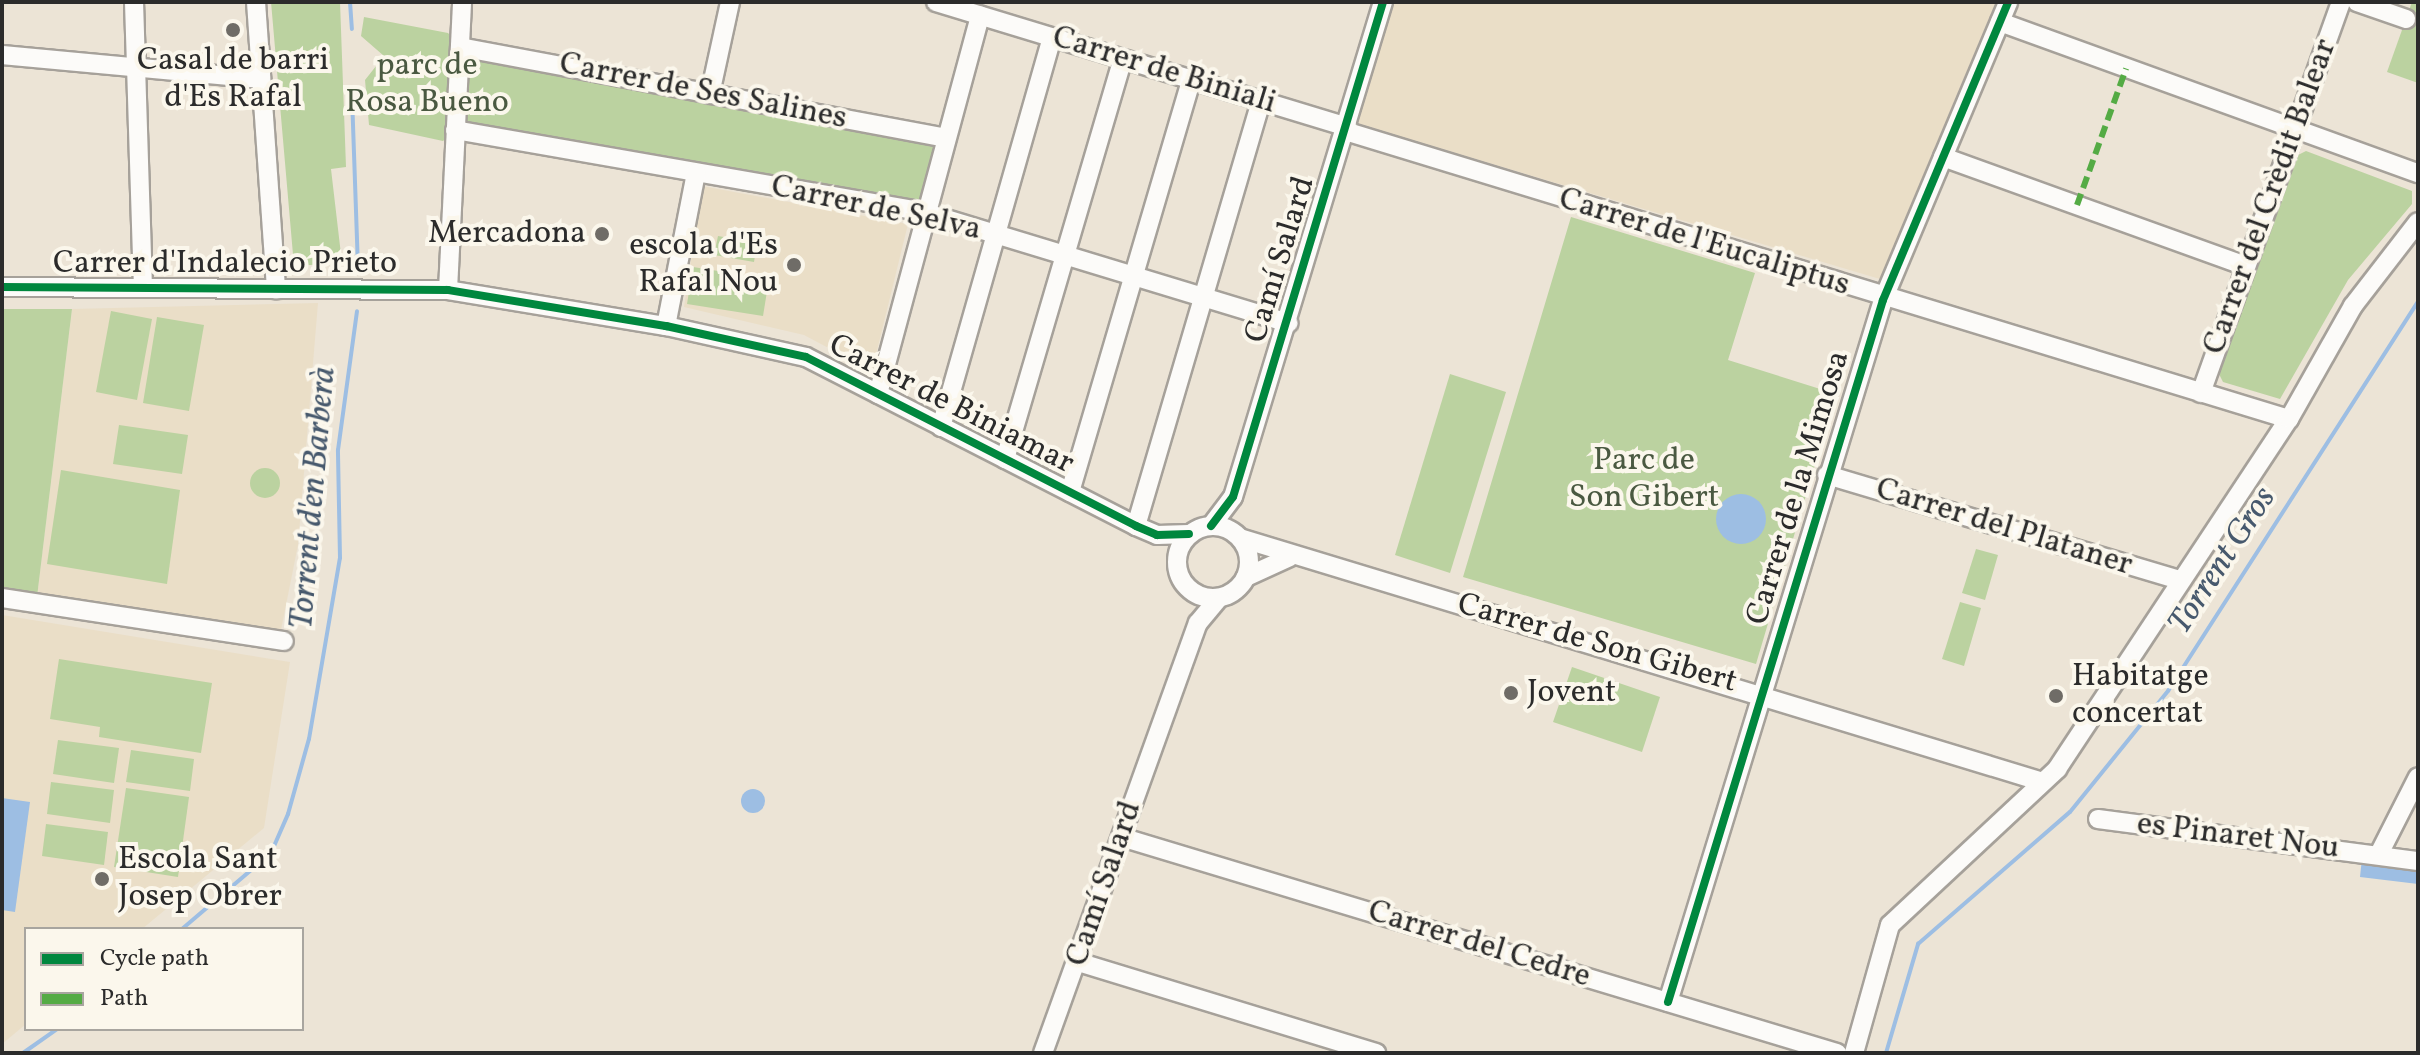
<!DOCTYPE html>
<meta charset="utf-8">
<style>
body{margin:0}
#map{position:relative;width:2420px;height:1055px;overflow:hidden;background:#ece4d6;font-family:Vollkorn,serif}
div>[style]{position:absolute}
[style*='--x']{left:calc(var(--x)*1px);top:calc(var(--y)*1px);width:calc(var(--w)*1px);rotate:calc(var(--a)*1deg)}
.built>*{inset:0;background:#eadec7}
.green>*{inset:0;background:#bbd2a0}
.round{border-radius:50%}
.water>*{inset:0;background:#9dbee3}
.stream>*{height:4px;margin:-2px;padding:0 2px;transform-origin:2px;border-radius:2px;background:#9dbee3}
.roads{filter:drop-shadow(2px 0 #a6a19a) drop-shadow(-2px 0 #a6a19a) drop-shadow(0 2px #a6a19a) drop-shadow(0 -2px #a6a19a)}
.minor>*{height:18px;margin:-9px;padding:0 9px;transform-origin:9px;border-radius:9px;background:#fcfbf9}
.minor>.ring{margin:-9px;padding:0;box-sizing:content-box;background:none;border:18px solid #fcfbf9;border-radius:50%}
.quiet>*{height:6px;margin-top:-3px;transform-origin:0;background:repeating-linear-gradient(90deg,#54ab44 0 12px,transparent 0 18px)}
.cycleway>*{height:8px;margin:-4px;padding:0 4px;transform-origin:4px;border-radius:4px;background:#00873e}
.dots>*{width:22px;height:22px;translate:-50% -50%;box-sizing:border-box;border:4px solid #fbf7ec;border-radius:50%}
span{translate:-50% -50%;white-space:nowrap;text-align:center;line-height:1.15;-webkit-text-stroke:8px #fbf7ec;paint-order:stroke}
.poi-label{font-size:32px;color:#2b2b2b}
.right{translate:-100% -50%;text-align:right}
.left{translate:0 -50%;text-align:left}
.park-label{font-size:32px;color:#4a5941}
.street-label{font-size:32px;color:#2b2b2b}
.water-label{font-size:34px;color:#47596d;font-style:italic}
.frame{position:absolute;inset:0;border:4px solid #2b2b2b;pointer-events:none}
.legend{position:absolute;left:24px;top:927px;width:280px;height:104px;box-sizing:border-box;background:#fbf7ec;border:2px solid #a8a59f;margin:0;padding:10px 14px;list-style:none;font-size:24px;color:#2b2b2b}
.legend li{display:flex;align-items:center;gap:16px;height:40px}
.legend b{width:40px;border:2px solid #a8a59f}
</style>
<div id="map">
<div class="built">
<i style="clip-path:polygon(1391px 2px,1996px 2px,1880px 279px,1354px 123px)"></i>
<i style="clip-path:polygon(702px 186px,908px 224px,872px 371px,804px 335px,684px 307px)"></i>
<i style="clip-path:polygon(318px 303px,298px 545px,281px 630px,37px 597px,72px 309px)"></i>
<i style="clip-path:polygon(2px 615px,290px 662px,264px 828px,142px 929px,26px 929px,26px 1024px,2px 1044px)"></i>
</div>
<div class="green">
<i style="clip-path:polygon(271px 2px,340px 2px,346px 167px,331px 169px,342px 263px,294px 266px)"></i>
<i style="clip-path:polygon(2412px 2px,2418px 2px,2418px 83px,2387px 72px)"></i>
<i style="clip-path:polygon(364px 17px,448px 33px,461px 47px,945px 138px,923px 212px,455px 130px,443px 141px,369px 125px,365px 80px,384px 56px,361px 36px)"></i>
<i style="clip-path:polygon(2306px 151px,2412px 191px,2412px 204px,2348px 280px,2280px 399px,2223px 382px,2219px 374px,2298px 155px)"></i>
<i style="clip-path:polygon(1571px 217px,1755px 273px,1728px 360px,1836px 394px,1756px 664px,1463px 577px)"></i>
<i style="clip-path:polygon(718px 236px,757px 243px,754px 262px,714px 255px)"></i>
<i style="clip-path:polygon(693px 267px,769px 279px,763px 316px,687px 304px)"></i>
<i style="clip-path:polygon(2px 309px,72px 309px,37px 597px,2px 588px)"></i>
<i style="clip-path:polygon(111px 311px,152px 319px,137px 400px,96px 392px)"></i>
<i style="clip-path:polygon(157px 317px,204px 325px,189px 411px,143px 403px)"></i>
<i style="clip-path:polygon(1450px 374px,1506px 392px,1450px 573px,1395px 555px)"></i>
<i style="clip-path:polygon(119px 425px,188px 435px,182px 474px,113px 464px)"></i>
<i class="round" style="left:250px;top:468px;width:30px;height:30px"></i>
<i style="clip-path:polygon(61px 470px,180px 490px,167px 584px,47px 564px)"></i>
<i style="clip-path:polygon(1976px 549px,1998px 555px,1985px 600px,1962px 593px)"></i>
<i style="clip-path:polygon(1960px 602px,1981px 608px,1964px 666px,1942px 659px)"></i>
<i style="clip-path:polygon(59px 659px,212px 683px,201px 753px,99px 737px,100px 727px,50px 719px)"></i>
<i style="clip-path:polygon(1572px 667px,1660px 697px,1642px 752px,1553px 722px)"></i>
<i style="clip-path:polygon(58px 740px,119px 748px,114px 783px,53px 774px)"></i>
<i style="clip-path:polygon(131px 750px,194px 759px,190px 791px,126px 782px)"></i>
<i style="clip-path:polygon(51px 782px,114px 790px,110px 823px,47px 814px)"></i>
<i style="clip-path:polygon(126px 788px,189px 797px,178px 877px,114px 867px)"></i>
<i style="clip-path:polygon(46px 824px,108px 832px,104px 865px,42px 856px)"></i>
</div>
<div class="water">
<i class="round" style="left:1716px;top:494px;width:50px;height:50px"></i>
<i class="round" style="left:741px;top:789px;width:24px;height:24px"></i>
<i style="clip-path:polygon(2px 798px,30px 802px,15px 912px,2px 910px)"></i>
<i style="clip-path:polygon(2362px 858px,2418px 867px,2418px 884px,2360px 877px)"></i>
</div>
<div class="stream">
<i style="--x:350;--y:2;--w:27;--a:86"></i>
<i style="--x:352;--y:96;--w:168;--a:88"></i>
<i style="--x:182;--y:929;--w:117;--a:-40.5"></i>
<i style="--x:271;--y:853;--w:43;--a:-66.4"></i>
<i style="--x:288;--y:814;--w:78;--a:-74.4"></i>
<i style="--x:309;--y:739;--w:184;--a:-80.3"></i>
<i style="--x:340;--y:558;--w:108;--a:-91.1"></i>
<i style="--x:338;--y:450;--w:140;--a:-82.2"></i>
<i style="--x:23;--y:1053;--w:42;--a:-35.2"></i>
<i style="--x:1886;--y:1053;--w:114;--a:-73.6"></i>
<i style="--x:1918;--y:944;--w:201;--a:-41"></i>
<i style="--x:2070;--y:812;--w:156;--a:-51"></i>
<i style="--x:2168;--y:691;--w:463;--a:-57.3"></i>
</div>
<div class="roads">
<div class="minor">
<i style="--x:134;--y:2;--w:285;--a:88.2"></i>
<i style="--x:256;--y:2;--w:288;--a:86"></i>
<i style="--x:936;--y:2;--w:430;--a:16.9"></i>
<i style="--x:2357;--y:2;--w:52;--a:19.1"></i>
<i style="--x:2000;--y:22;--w:444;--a:19.9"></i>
<i style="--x:460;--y:47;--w:493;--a:10.6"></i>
<i style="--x:2;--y:55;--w:260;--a:5.3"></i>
<i style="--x:710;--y:94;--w:94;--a:-77.7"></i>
<i style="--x:455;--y:130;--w:475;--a:9.9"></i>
<i style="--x:923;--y:212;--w:382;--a:16.9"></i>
<i style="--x:1345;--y:131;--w:987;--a:16.97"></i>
<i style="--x:1943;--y:157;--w:321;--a:19.8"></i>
<i style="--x:2;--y:287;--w:446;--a:0.4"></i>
<i style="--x:448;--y:290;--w:221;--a:9.4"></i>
<i style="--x:666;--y:326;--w:143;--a:12.5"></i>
<i style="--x:806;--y:357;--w:371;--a:27.1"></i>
<i style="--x:1136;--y:526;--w:23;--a:23"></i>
<i style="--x:1157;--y:535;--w:32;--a:-2"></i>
<i style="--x:448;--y:290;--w:288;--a:-87.2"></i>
<i style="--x:666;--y:326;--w:156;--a:-78.9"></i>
<i style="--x:2201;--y:393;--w:415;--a:-70.3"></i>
<i style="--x:878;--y:394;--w:392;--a:-74.9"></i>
<i style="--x:941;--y:427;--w:405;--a:-74.1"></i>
<i style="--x:1005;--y:459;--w:417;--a:-73.6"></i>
<i style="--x:1827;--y:475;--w:368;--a:16.6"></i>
<i style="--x:1070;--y:492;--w:429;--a:-73.6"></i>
<i class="ring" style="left:1177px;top:526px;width:54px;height:54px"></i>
<i style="--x:1136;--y:526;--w:443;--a:-73.6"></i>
<i style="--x:1211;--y:526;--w:36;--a:-53"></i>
<i style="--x:1233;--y:497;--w:517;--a:-73.14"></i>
<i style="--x:1240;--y:538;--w:836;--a:16.9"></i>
<i style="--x:1246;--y:577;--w:48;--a:-24.4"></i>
<i style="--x:2;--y:598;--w:285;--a:8.7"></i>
<i style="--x:2098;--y:819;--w:323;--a:7.5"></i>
<i style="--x:1121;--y:837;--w:748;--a:16.79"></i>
<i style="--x:2379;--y:854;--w:86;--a:-63.1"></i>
<i style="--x:1078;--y:962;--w:312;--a:17"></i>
<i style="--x:1668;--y:1002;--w:734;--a:-72.97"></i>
<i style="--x:1883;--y:300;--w:323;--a:-67.2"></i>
<i style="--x:1043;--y:1053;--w:457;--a:-70.2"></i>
<i style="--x:1198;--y:623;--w:33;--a:-50"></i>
<i style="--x:1854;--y:1053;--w:133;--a:-74.3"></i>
<i style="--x:1890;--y:925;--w:229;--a:-43"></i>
<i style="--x:2057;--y:769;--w:420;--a:-56.5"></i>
<i style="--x:2289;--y:419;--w:130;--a:-60.5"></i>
<i style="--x:2353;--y:306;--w:106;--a:-52.3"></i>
</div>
</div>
<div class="quiet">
<i style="--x:2077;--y:205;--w:145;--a:-70.2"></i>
</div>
<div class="cycleway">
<i style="--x:2;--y:287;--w:446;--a:0.4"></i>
<i style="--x:448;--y:290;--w:221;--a:9.4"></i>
<i style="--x:666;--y:326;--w:143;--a:12.5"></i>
<i style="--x:806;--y:357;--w:371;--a:27.1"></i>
<i style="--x:1136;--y:526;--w:23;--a:23"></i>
<i style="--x:1157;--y:535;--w:32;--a:-2"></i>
<i style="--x:1211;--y:526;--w:36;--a:-53"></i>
<i style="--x:1233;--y:497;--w:517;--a:-73.14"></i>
<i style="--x:1668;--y:1002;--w:734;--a:-72.97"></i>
<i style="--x:1883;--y:300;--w:323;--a:-67.2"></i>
</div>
<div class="dots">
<i style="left:233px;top:30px;background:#6f6c67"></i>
<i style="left:602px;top:234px;background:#6f6c67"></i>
<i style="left:794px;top:265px;background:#6f6c67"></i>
<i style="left:1511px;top:693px;background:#6f6c67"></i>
<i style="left:2056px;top:696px;background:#6f6c67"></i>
<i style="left:102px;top:879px;background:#6f6c67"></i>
</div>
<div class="poi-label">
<span style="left:233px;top:80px">Casal de barri<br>d'Es Rafal</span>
<span class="right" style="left:586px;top:234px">Mercadona</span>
<span class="right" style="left:778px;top:265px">escola d'Es<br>Rafal Nou</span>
<span class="left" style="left:2072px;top:696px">Habitatge<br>concertat</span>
<span class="left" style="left:1527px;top:693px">Jovent</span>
<span class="left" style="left:118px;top:879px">Escola Sant<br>Josep Obrer</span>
</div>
<div class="park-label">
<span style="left:427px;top:85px">parc de<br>Rosa Bueno</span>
<span style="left:1644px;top:480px">Parc de<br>Son Gibert</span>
</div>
<div class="street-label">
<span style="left:1164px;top:71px;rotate:17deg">Carrer de Biniali</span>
<span style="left:703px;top:92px;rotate:11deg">Carrer de Ses Salines</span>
<span style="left:2271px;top:197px;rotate:-70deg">Carrer del Crèdit Balear</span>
<span style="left:876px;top:209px;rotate:12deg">Carrer de Selva</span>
<span style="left:1704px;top:243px;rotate:17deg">Carrer de l'Eucaliptus</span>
<span style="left:1281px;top:260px;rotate:-73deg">Camí Salard</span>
<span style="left:225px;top:264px">Carrer d'Indalecio Prieto</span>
<span style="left:951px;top:405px;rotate:27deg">Carrer de Biniamar</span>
<span style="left:1799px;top:488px;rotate:-73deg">Carrer de la Mimosa</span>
<span style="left:2004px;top:528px;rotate:17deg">Carrer del Plataner</span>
<span style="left:1597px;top:644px;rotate:16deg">Carrer de Son Gibert</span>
<span style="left:2238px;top:837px;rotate:7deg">es Pinaret Nou</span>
<span style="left:1105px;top:884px;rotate:-71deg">Camí Salard</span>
<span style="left:1479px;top:945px;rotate:17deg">Carrer del Cedre</span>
</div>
<div class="water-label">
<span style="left:314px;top:498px;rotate:-85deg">Torrent d'en Barberà</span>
<span style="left:2223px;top:561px;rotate:-57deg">Torrent Gros</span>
</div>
<div class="frame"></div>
<ul class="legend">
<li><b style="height:10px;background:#00873e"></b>Cycle path</li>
<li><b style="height:10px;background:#54ab44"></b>Path</li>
</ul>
</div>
